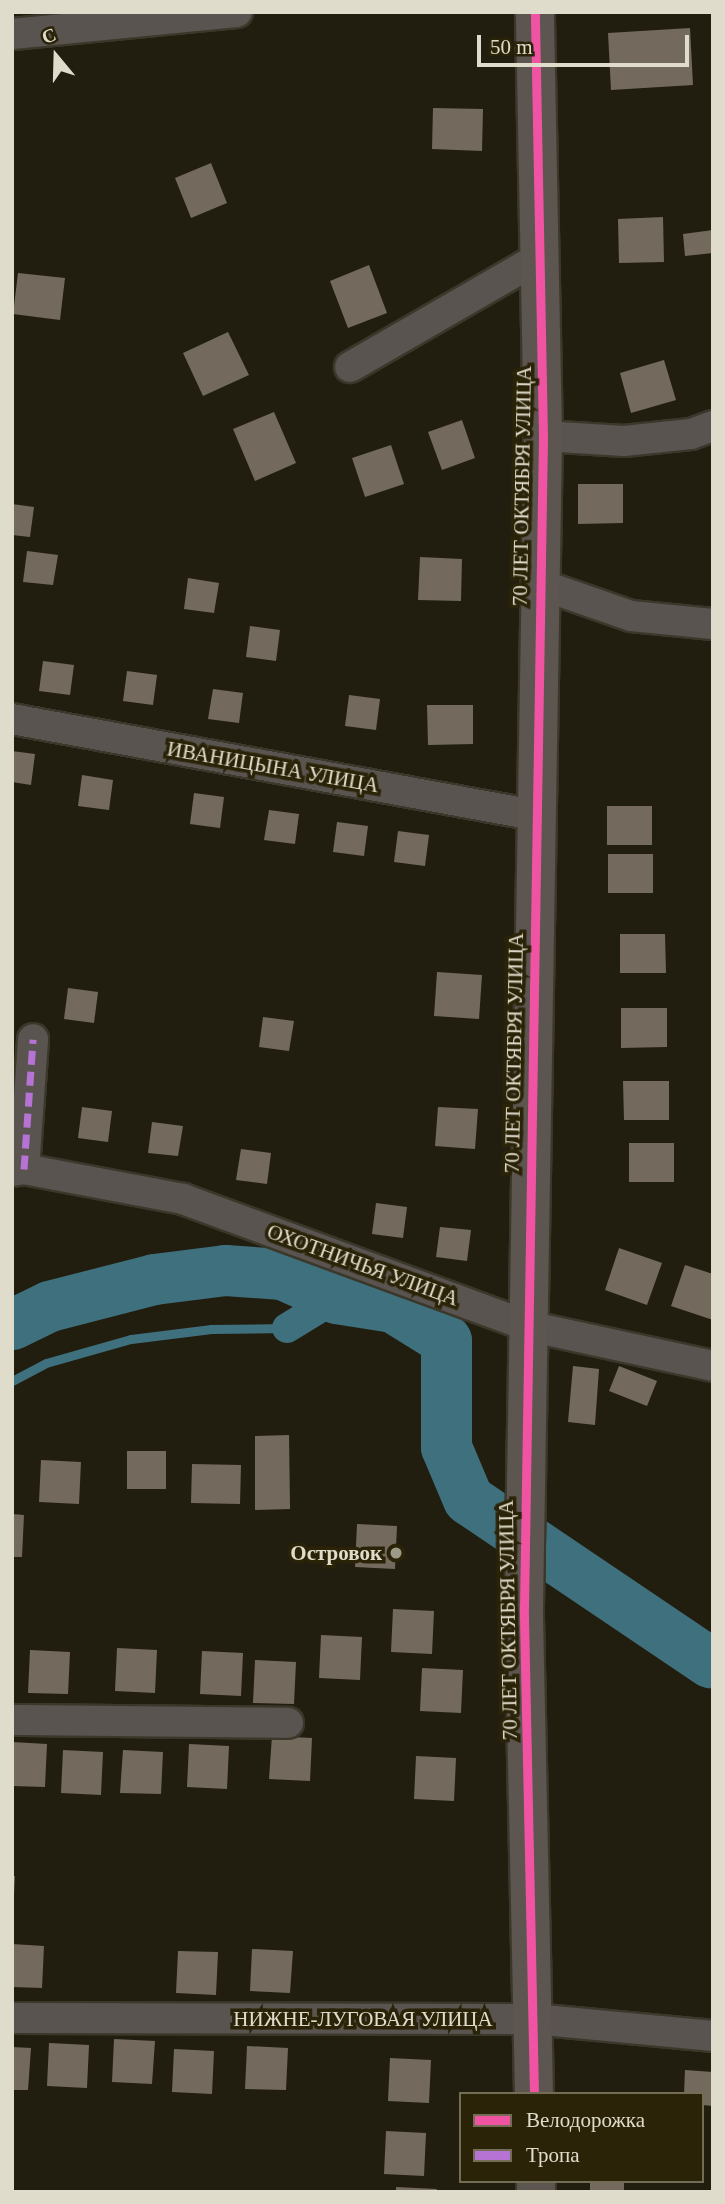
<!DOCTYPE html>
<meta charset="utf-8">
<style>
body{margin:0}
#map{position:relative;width:725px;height:2204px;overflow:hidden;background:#221e0f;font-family:Georgia,serif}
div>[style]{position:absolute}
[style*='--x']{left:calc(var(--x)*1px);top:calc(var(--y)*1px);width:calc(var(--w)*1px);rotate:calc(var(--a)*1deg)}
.stream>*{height:9px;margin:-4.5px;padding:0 4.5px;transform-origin:4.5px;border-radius:4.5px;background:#3f707d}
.canal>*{height:30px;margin:-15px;padding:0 15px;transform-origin:15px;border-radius:15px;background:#3f707d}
.river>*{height:51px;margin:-25.5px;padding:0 25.5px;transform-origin:25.5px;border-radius:25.5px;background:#3f707d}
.building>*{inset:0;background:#736a5d}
.roads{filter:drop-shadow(2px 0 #3b382b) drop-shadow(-2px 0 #3b382b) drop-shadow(0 2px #3b382b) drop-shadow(0 -2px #3b382b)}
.street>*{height:30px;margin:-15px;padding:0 15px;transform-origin:15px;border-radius:15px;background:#595450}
.secondary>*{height:38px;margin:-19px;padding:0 19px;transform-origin:19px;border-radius:19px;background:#5c5550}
.quiet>*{height:7px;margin-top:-3.5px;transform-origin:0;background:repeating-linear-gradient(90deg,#b673d3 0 14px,transparent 0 21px)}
.cycleway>*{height:9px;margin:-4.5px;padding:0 4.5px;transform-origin:4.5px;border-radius:4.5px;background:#f153a3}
.dots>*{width:19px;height:19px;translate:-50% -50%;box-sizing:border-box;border:4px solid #2a2307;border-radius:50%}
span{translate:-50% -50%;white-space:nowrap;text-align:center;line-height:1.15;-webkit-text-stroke:7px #2a2307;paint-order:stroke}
.street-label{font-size:21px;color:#e0dccc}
.poi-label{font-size:21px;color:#e0dccc;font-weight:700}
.right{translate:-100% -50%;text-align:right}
.frame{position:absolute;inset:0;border:14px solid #e0dccc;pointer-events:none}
.legend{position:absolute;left:459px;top:2092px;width:245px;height:91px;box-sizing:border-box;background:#2a2307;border:2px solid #736d56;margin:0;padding:9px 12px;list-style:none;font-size:21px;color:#e0dccc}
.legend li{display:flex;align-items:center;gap:14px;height:35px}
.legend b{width:35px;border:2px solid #736d56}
.north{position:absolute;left:21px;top:21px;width:70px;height:70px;-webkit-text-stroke:5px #2a2307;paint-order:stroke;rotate:341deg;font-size:19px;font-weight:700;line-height:28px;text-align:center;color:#e0dccc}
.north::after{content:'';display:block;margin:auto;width:24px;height:32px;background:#e0dccc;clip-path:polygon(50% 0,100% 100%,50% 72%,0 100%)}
.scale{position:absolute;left:477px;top:35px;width:212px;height:32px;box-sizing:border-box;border:4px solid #e0dccc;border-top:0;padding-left:9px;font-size:21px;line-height:24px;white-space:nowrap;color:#e0dccc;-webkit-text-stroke:5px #2a2307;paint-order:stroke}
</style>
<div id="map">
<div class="stream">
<i style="--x:12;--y:1381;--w:38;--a:-28"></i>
<i style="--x:46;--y:1363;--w:88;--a:-15.8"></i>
<i style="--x:131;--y:1339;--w:81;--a:-7.1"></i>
<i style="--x:211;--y:1329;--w:76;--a:-0.8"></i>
<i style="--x:710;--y:1662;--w:4;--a:45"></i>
</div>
<div class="canal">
<i style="--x:287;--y:1328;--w:57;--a:-31.5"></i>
</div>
<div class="river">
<i style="--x:12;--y:1324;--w:41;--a:-25.9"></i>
<i style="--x:49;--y:1306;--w:108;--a:-14.4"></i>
<i style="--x:154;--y:1279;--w:72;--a:-7.2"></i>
<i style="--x:225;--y:1270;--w:57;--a:4"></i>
<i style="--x:282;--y:1274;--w:59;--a:24"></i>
<i style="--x:336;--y:1298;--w:58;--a:9"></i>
<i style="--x:393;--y:1307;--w:62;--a:31.9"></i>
<i style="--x:446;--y:1340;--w:107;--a:90"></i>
<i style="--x:446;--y:1447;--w:56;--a:67.1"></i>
<i style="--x:468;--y:1499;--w:292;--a:34"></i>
</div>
<div class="building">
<i style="clip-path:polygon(690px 28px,693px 85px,611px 90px,608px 33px)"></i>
<i style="clip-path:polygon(433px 108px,483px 109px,482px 151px,432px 149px)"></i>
<i style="clip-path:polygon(211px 163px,227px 203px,191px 218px,175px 178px)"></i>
<i style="clip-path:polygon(663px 217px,664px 262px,619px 263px,618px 219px)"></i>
<i style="clip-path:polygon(713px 230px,713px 253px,685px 256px,683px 234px)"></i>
<i style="clip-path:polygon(369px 265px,387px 313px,348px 328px,330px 281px)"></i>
<i style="clip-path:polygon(18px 273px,65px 278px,60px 320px,13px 314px)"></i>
<i style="clip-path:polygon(228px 332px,249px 375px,203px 396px,183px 353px)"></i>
<i style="clip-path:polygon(664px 360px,676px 400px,631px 413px,620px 373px)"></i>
<i style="clip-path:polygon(274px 412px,296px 463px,255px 481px,233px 429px)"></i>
<i style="clip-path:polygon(462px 420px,475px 458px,442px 470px,428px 432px)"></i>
<i style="clip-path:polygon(391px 445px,404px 484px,365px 497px,352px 458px)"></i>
<i style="clip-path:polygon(578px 484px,623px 484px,623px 523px,578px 524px)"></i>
<i style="clip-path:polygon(12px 504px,34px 507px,30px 537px,12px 535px)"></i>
<i style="clip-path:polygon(27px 551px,58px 555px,53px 585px,23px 582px)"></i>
<i style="clip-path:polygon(420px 557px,462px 559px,461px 601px,418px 600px)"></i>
<i style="clip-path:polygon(188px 578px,219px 583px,214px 613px,184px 609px)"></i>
<i style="clip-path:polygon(250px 626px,280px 630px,276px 661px,246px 657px)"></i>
<i style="clip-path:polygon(43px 661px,74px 665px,70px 695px,39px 691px)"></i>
<i style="clip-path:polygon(127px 671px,157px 675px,153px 705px,123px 701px)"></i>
<i style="clip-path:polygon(213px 689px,243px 693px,239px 723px,208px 719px)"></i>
<i style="clip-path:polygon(349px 695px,380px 699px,376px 730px,345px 726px)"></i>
<i style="clip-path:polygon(427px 705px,473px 705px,473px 744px,428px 745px)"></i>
<i style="clip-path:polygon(12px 751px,35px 754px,31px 785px,12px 782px)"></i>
<i style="clip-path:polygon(82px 775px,113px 780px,109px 810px,78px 806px)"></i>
<i style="clip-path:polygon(194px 793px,224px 797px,220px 828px,190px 824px)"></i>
<i style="clip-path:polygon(607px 806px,652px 806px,652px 845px,607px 845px)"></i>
<i style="clip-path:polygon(269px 810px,299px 814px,295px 844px,264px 840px)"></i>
<i style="clip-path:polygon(337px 822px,368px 826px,364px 856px,333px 852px)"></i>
<i style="clip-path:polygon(398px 831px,429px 835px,425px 866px,394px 862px)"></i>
<i style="clip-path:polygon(608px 854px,653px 854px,653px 893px,608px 893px)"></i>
<i style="clip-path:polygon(620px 934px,665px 934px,666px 973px,620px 973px)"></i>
<i style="clip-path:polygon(437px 972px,482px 975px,479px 1019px,434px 1016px)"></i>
<i style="clip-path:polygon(68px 988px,98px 992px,94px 1023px,64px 1019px)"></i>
<i style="clip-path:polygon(621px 1008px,667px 1008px,667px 1047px,621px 1048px)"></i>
<i style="clip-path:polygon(263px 1017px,294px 1021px,289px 1051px,259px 1047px)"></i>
<i style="clip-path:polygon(623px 1081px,669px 1081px,669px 1120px,624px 1120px)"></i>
<i style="clip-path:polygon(82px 1107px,112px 1111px,108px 1142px,78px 1138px)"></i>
<i style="clip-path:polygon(438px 1107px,478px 1109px,475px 1149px,435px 1146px)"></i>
<i style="clip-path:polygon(152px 1122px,183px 1126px,178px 1156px,148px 1153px)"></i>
<i style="clip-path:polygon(629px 1143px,674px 1143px,674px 1182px,629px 1182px)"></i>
<i style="clip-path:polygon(241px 1149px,271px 1153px,267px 1184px,236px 1180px)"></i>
<i style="clip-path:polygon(376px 1203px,407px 1207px,403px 1238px,372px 1234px)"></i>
<i style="clip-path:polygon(440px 1227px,471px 1230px,467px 1261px,436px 1257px)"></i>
<i style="clip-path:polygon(619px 1248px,662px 1263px,647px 1305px,605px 1290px)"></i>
<i style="clip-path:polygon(685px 1265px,713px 1274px,713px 1320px,671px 1306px)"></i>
<i style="clip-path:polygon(573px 1366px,599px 1369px,595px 1425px,568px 1422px)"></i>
<i style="clip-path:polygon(619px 1366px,657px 1381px,647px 1406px,609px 1391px)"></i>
<i style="clip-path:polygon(289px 1435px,290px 1509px,255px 1510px,255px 1436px)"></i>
<i style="clip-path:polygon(127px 1451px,166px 1451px,166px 1489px,127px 1489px)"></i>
<i style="clip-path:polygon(41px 1460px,81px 1462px,79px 1504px,39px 1502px)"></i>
<i style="clip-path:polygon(192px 1464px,241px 1465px,240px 1504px,191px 1503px)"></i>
<i style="clip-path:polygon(12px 1514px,24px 1515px,22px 1557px,12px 1557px)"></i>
<i style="clip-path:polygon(357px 1524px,397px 1526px,395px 1569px,355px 1567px)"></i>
<i style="clip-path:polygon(393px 1609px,434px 1611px,432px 1654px,391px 1652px)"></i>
<i style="clip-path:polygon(321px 1635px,362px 1637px,360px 1680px,319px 1678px)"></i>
<i style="clip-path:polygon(117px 1648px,157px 1650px,155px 1693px,115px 1691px)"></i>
<i style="clip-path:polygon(30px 1650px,70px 1652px,68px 1694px,28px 1693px)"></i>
<i style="clip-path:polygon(202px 1651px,243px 1653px,241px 1696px,200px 1694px)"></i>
<i style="clip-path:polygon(255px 1660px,296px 1662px,294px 1704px,253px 1703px)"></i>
<i style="clip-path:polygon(422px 1668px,463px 1670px,461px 1713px,420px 1711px)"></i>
<i style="clip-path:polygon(272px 1736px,312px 1738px,310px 1781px,269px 1779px)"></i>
<i style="clip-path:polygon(12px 1742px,47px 1744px,45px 1787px,12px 1786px)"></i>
<i style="clip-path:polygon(189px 1744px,229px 1746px,227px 1789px,187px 1787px)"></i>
<i style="clip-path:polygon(63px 1750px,103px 1752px,101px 1795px,61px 1793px)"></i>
<i style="clip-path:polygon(123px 1750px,163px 1752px,161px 1794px,120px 1793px)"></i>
<i style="clip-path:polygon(416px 1756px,456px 1758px,454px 1801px,414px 1799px)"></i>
<i style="clip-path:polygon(12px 1876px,15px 1876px,14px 1895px,12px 1895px)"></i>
<i style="clip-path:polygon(12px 1944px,44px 1946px,42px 1988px,12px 1987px)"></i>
<i style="clip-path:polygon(252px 1949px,293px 1951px,290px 1993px,250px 1991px)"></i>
<i style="clip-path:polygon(178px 1951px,218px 1952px,216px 1995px,176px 1993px)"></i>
<i style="clip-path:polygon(114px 2039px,155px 2041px,152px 2084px,112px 2082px)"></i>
<i style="clip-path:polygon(49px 2043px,89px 2045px,87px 2088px,47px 2086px)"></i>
<i style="clip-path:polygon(247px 2046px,288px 2048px,286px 2090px,245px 2089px)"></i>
<i style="clip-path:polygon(12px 2047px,31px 2048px,28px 2090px,12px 2090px)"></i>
<i style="clip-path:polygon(174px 2049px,214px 2051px,212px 2094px,172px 2092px)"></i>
<i style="clip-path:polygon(390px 2058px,431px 2060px,429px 2103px,388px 2101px)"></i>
<i style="clip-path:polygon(685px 2070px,713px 2072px,713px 2106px,702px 2105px,702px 2094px,684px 2094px)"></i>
<i style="clip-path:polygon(386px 2131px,426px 2133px,424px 2176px,384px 2174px)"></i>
<i style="clip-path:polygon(590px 2181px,624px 2181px,624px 2192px,590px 2192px)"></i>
<i style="clip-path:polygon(396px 2187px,437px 2189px,436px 2192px,396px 2192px)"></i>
</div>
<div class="roads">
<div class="street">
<i style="--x:12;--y:34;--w:226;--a:-5.6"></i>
<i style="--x:350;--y:367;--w:218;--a:-30"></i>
<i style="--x:543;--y:436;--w:81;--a:3.5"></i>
<i style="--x:624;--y:441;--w:67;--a:-6"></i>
<i style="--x:691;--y:434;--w:23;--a:-20"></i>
<i style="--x:539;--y:584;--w:97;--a:19.2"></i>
<i style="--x:631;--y:616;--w:82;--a:5.6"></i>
<i style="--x:12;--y:719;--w:531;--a:10.42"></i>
<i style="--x:24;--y:1169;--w:130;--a:-86"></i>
<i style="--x:12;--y:1171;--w:12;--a:-9"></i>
<i style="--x:24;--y:1169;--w:162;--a:10.7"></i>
<i style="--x:183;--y:1199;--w:368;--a:20.2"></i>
<i style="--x:528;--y:1326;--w:189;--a:12.2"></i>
<i style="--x:12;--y:1720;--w:276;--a:0.6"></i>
<i style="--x:12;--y:2018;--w:521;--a:0.11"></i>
<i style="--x:533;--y:2019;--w:181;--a:5.4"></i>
</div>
<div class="secondary">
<i style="--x:534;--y:2094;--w:486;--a:-91.2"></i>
<i style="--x:524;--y:1608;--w:1172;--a:-89.07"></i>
<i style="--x:543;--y:436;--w:424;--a:-91.1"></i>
<i style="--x:536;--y:2181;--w:11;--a:90"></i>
</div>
</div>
<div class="quiet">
<i style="--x:24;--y:1169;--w:130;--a:-86"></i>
</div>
<div class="cycleway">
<i style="--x:534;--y:2094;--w:486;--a:-91.2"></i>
<i style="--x:524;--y:1608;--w:1172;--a:-89.07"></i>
<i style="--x:543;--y:436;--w:424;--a:-91.1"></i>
</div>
<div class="dots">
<i style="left:396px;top:1553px;background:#9e9a8a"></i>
</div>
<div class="street-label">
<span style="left:522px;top:486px;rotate:-89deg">70 ЛЕТ ОКТЯБРЯ УЛИЦА</span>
<span style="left:273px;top:767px;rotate:10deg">ИВАНИЦЫНА УЛИЦА</span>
<span style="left:514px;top:1053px;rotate:-89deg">70 ЛЕТ ОКТЯБРЯ УЛИЦА</span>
<span style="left:363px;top:1265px;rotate:20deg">ОХОТНИЧЬЯ УЛИЦА</span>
<span style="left:508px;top:1620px;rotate:-91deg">70 ЛЕТ ОКТЯБРЯ УЛИЦА</span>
<span style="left:363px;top:2019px">НИЖНЕ-ЛУГОВАЯ УЛИЦА</span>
</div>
<div class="poi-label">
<span class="right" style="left:382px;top:1553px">Островок</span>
</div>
<div class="frame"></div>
<ul class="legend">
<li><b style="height:9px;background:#f153a3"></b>Велодорожка</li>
<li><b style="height:9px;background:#b673d3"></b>Тропа</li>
</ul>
<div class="north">С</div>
<div class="scale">50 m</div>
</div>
